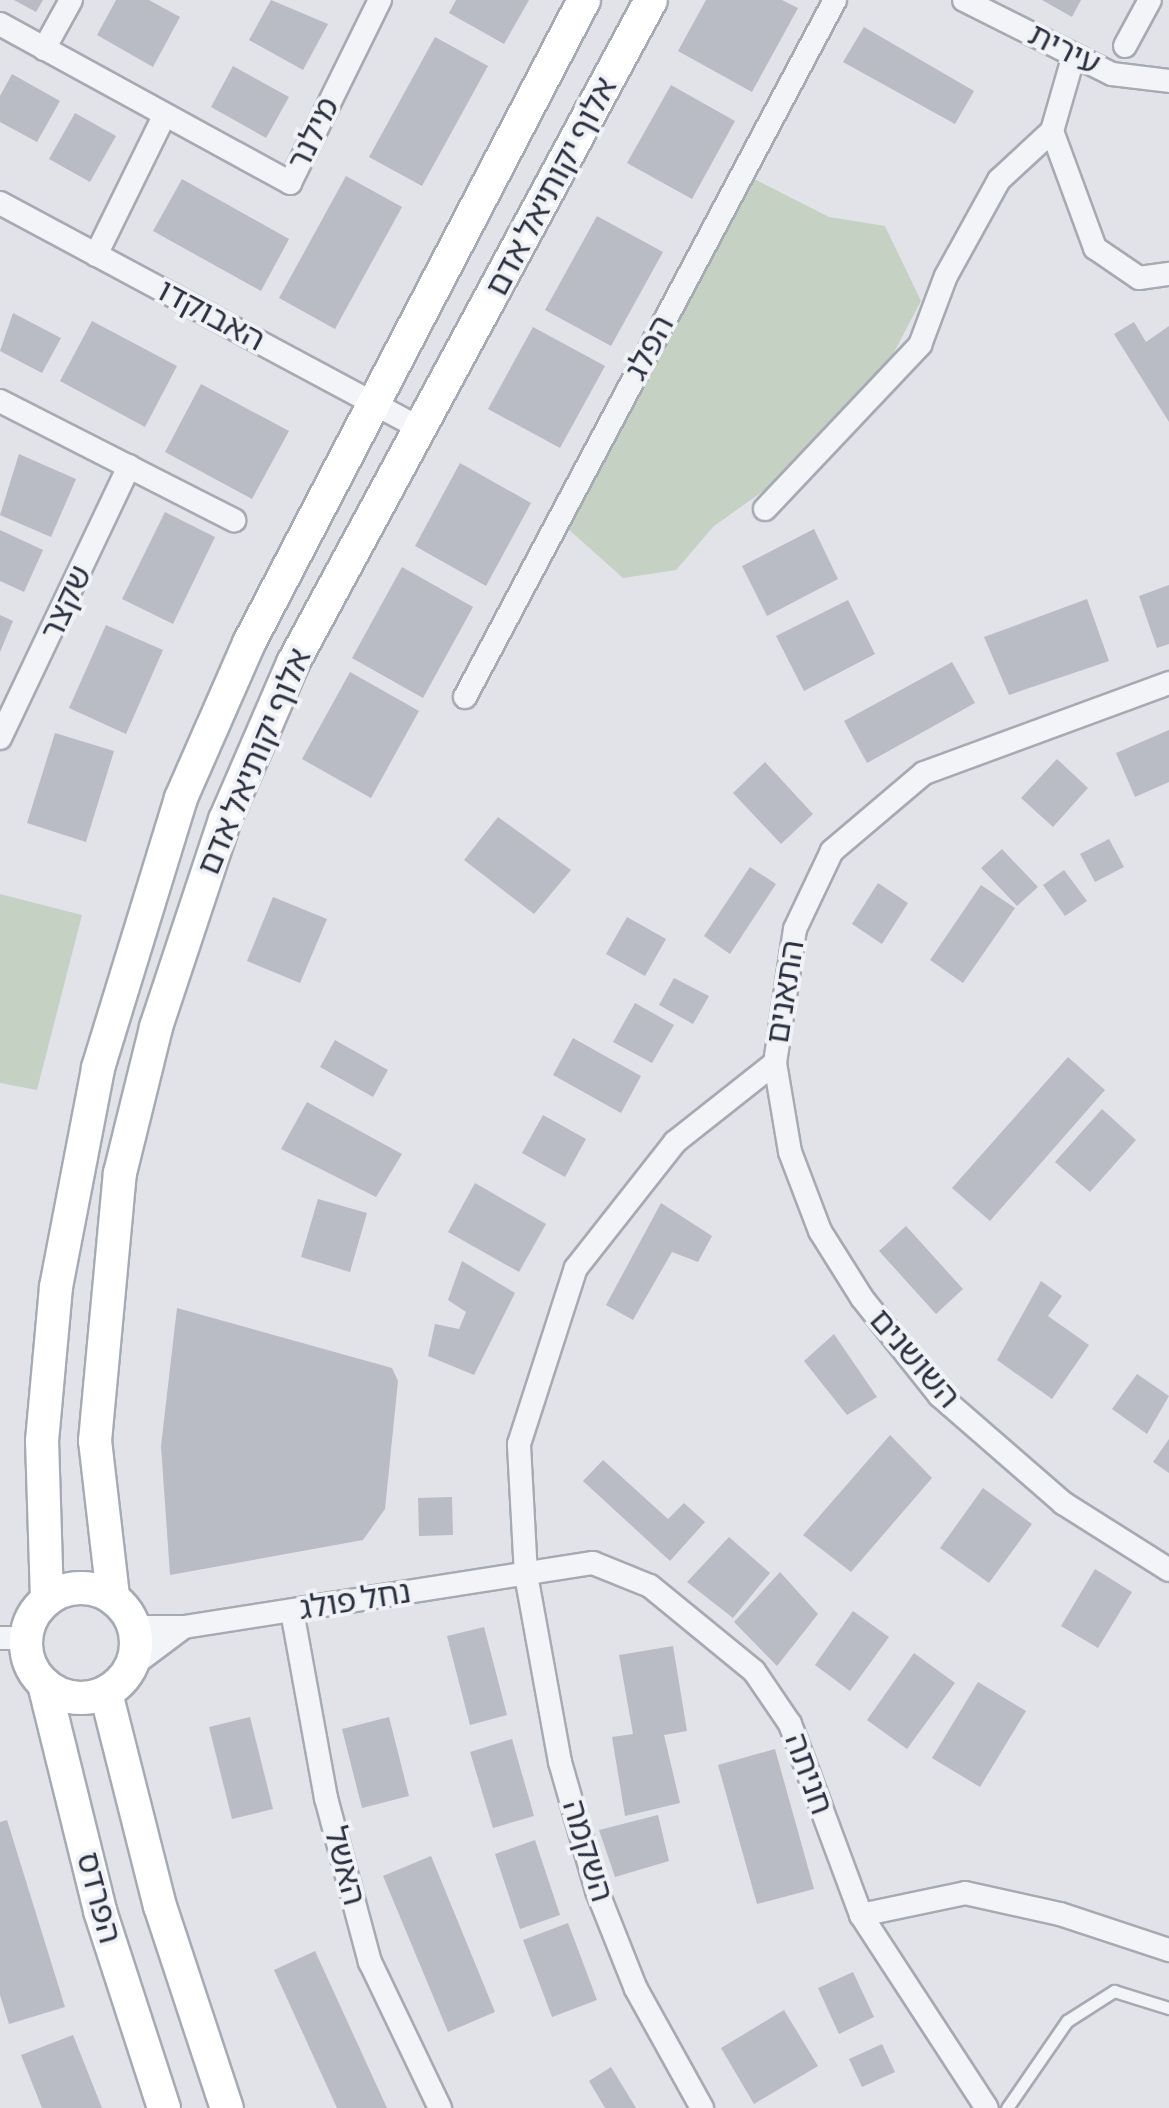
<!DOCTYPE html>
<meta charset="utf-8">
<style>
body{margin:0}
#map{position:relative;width:1169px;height:2108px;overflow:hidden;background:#e1e3e9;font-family:"Alegreya Sans","Noto Sans Hebrew",sans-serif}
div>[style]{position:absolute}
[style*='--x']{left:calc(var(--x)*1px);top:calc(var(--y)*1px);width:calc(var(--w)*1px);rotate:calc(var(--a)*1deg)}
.green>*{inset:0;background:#c5d2c3}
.building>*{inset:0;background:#b9bcc5}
.roads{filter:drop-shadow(2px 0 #a6aab3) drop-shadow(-2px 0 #a6aab3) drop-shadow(0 2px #a6aab3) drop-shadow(0 -2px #a6aab3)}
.lane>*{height:11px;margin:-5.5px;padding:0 5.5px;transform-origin:5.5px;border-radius:5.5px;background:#f3f4f7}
.street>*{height:22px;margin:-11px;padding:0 11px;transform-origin:11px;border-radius:11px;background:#f3f4f7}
.secondary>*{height:32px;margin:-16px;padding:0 16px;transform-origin:16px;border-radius:16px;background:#fff}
.secondary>.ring{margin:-16px;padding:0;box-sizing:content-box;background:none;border:32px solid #fff;border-radius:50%}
span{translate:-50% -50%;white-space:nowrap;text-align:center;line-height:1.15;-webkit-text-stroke:8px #f0f2f6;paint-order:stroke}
.street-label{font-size:32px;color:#2a303f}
</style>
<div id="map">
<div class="green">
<i style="clip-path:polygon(754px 179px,829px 217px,885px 226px,921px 301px,892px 356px,787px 474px,714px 526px,676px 570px,623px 578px,567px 528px)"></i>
<i style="clip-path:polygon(0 894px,82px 915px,37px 1090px,0 1083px)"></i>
</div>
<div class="building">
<i style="clip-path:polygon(14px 0,43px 0,36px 12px)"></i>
<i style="clip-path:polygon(116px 0,149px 0,180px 17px,153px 67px,97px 35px)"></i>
<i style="clip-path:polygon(271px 0,328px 24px,303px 70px,249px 40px)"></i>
<i style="clip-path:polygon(456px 0,529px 0,504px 44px,449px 13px)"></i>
<i style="clip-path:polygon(706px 0,782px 0,798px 8px,752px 92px,678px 51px)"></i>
<i style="clip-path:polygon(1042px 0,1081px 0,1072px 17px)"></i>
<i style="clip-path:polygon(864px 27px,974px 91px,955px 124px,843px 62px)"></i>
<i style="clip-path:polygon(435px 37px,488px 66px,422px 186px,369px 157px)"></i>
<i style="clip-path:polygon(233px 66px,289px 97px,266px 138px,211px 107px)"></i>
<i style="clip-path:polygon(12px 74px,60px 101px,37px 142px,0 122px,0 96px)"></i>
<i style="clip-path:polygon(671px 85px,735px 121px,692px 199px,627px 163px)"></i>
<i style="clip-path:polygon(75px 113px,116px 136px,90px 182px,49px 159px)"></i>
<i style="clip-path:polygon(346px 176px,402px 207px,335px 329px,279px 298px)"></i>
<i style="clip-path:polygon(182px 179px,289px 239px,261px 291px,153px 231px)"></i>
<i style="clip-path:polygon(597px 216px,663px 252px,611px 346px,545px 310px)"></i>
<i style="clip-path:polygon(13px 313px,61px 338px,42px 373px,0 351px)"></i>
<i style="clip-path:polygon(92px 321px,177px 366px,145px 427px,60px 381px)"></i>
<i style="clip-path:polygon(1134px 322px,1146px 342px,1169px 326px,1169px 422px,1114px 334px)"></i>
<i style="clip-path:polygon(533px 327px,605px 366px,560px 448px,488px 409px)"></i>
<i style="clip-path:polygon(201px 384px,289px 431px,252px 499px,165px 452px)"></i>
<i style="clip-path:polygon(19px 454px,76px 479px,51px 537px,0 515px)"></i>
<i style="clip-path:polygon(460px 463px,531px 503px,486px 586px,415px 546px)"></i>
<i style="clip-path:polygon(165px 512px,215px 537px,173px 624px,122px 599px)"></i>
<i style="clip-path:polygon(814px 529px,838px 579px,767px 616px,742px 566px)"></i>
<i style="clip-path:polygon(0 530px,43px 550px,24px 592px,0 581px)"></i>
<i style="clip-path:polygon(402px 567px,473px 607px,423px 698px,352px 658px)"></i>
<i style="clip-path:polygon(1169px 585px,1169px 644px,1157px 648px,1139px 596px)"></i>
<i style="clip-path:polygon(1087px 599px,1109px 661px,1009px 695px,984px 637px)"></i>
<i style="clip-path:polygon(848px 600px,875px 654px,804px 691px,776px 636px)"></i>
<i style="clip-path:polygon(0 615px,13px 621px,0 652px)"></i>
<i style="clip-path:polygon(106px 625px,163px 650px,126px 734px,69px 708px)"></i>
<i style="clip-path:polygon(952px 662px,975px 703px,867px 763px,844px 721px)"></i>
<i style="clip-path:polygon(350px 672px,419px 711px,371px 798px,302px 759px)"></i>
<i style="clip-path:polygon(1169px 730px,1169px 782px,1135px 797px,1116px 753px)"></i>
<i style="clip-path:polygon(55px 733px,114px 751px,86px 842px,27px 823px)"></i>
<i style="clip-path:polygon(1057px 759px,1088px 788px,1053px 827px,1021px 798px)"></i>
<i style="clip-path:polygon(765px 762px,813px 814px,781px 844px,733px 793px)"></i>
<i style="clip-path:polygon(498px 817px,571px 870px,534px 914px,464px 860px)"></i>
<i style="clip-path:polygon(1109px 839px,1124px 867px,1095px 882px,1080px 854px)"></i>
<i style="clip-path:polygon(1002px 849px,1038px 887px,1017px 906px,981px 868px)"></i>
<i style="clip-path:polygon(750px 867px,776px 884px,730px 954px,704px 936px)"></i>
<i style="clip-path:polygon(1064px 870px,1087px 901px,1065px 916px,1043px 885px)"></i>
<i style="clip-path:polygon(878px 883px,908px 903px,882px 944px,852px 924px)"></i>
<i style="clip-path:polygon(981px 885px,1015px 908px,963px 983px,930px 960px)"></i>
<i style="clip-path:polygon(273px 897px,327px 919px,300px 983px,247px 961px)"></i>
<i style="clip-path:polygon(627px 917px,666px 939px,645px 976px,606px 954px)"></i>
<i style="clip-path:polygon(674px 978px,709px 996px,693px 1024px,659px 1005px)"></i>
<i style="clip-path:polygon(635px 1003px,674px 1025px,652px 1063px,613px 1042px)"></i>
<i style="clip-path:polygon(573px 1038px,641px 1076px,621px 1113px,553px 1075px)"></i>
<i style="clip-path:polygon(335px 1040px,388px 1070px,373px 1097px,320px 1067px)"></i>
<i style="clip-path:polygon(1068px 1057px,1105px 1090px,990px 1221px,952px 1188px)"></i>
<i style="clip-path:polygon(307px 1102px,402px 1154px,376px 1197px,281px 1149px)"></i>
<i style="clip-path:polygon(1102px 1109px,1136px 1140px,1090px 1192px,1055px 1162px)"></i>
<i style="clip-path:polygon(543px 1115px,586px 1139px,565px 1177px,522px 1153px)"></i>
<i style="clip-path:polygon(475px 1183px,546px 1224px,519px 1272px,448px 1232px)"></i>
<i style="clip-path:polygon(318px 1199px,367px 1213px,350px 1272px,301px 1257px)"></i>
<i style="clip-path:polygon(661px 1203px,712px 1236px,698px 1262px,672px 1252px,633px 1320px,606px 1305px)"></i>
<i style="clip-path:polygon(906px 1226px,963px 1289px,936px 1314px,879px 1251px)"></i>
<i style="clip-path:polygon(462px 1261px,515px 1293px,474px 1375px,428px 1356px,435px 1324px,459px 1329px,466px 1312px,448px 1300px)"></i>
<i style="clip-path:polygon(1041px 1281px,1062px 1296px,1048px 1316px,1089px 1345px,1052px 1399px,997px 1360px)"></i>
<i style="clip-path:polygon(177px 1308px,392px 1368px,398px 1381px,385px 1509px,363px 1540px,170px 1575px,161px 1446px)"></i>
<i style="clip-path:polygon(834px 1334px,877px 1397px,847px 1415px,804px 1361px)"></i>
<i style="clip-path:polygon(1137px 1374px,1169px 1396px,1147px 1434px,1112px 1409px)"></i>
<i style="clip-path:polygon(890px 1435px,932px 1478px,851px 1572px,803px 1535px)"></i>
<i style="clip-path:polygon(1169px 1439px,1169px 1473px,1153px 1462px)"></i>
<i style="clip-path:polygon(603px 1460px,668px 1519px,684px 1503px,705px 1522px,670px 1561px,583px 1481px)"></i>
<i style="clip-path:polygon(983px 1488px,1032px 1524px,989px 1583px,940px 1548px)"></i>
<i style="clip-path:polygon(452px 1497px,453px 1535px,419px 1536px,418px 1498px)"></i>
<i style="clip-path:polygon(729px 1537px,770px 1573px,733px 1618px,687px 1582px)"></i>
<i style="clip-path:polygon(1095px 1569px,1132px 1592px,1098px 1648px,1061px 1626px)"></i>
<i style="clip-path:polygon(780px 1572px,818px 1614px,777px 1666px,734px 1622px)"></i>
<i style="clip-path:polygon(853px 1611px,889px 1637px,850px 1691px,815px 1665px)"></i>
<i style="clip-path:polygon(484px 1627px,507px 1715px,470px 1725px,447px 1636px)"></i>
<i style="clip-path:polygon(673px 1646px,687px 1731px,664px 1735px,680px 1803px,625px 1816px,612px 1737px,633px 1734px,619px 1655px)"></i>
<i style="clip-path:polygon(914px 1653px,955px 1683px,907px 1749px,867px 1720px)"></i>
<i style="clip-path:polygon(978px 1682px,1026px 1711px,980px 1787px,932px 1758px)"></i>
<i style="clip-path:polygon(250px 1717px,273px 1809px,232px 1819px,209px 1727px)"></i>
<i style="clip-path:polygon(389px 1717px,409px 1796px,362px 1808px,342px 1729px)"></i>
<i style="clip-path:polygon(512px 1739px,534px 1816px,493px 1828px,470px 1752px)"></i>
<i style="clip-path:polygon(775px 1749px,814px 1889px,757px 1904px,718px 1765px)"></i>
<i style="clip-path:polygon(658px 1815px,669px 1861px,615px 1877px,599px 1830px)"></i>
<i style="clip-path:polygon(7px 1820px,65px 2007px,9px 2024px,0 1995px,0 1822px)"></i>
<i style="clip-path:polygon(535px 1840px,560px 1915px,520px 1929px,495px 1854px)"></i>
<i style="clip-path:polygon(431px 1856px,495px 2012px,448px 2032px,383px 1876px)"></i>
<i style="clip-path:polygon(568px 1923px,597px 2000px,552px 2017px,523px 1940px)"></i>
<i style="clip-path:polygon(315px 1951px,387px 2108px,337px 2108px,274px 1970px)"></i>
<i style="clip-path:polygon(853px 1972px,874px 2017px,839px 2034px,818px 1988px)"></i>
<i style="clip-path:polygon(784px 2010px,818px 2066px,754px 2104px,721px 2048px)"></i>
<i style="clip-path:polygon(73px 2035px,102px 2108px,42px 2108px,21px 2055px)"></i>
<i style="clip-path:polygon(882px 2044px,895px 2072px,862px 2087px,849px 2059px)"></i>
<i style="clip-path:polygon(611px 2067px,636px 2108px,605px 2108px,589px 2081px)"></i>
</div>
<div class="roads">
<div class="lane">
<i style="--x:1007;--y:2108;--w:106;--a:-55.4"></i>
<i style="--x:1067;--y:2021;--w:56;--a:-32.6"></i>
<i style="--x:1114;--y:1991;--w:58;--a:17.2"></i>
</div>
<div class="street">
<i style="--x:964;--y:0;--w:165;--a:26.6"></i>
<i style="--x:1112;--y:74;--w:57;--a:7"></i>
<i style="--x:0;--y:24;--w:331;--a:28.7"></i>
<i style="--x:290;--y:183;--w:204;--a:-63.8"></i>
<i style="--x:1125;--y:46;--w:52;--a:-61.5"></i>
<i style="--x:44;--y:49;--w:56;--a:-61.1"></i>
<i style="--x:1052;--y:131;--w:125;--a:69.8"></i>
<i style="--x:1095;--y:248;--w:53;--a:34.3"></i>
<i style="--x:1139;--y:278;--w:30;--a:-8"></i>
<i style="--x:0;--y:203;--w:480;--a:28.2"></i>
<i style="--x:96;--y:255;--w:155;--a:-63.9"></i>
<i style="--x:0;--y:401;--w:263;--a:27"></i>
<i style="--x:765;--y:509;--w:226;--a:-46.6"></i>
<i style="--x:920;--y:345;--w:74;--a:-69.4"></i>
<i style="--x:946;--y:276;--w:110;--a:-61.1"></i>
<i style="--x:999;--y:180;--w:72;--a:-42.8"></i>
<i style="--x:1052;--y:131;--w:79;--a:-73.9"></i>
<i style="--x:1169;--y:683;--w:261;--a:159.8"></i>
<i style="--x:924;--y:773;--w:121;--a:139.7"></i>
<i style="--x:832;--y:851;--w:86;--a:115.4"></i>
<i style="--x:795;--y:929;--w:135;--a:98.5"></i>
<i style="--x:775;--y:1063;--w:90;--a:80.4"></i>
<i style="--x:790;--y:1152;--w:85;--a:69.2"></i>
<i style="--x:820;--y:1231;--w:79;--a:57.9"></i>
<i style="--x:862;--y:1298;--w:125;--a:51.5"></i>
<i style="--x:940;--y:1396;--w:163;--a:41"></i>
<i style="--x:1063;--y:1503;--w:125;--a:32.3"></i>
<i style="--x:465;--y:697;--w:789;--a:-62.04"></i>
<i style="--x:0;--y:738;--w:301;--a:-64.6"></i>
<i style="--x:292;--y:1611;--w:190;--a:79.7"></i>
<i style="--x:326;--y:1798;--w:170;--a:75"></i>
<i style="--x:370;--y:1962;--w:162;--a:64.4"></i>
<i style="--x:135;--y:1627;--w:49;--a:0"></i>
<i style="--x:184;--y:1627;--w:414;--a:-8.9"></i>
<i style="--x:593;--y:1563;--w:61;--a:22"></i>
<i style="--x:650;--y:1586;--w:134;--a:39.3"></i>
<i style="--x:754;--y:1671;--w:64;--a:55.8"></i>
<i style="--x:790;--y:1724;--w:204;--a:69.6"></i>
<i style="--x:861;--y:1915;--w:230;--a:56.9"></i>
<i style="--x:0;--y:1638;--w:26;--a:0"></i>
<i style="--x:132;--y:1666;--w:65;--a:-36.9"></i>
<i style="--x:861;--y:1915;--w:106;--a:-11.9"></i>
<i style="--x:965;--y:1893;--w:97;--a:12.5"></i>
<i style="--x:1060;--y:1914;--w:115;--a:18.3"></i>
<i style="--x:702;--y:2108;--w:136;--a:-119"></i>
<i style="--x:636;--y:1989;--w:105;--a:-111.7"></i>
<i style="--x:597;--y:1891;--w:134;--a:-106"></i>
<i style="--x:560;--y:1762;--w:190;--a:-100.3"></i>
<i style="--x:526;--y:1575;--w:131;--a:-93.1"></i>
<i style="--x:519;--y:1444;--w:185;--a:-72.1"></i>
<i style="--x:576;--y:1268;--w:160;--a:-51.8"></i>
<i style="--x:675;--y:1142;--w:127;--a:-38.3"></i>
</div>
<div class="secondary">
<i class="ring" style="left:26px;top:1588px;width:78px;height:78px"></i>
<i style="--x:113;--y:1596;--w:156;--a:-96.6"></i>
<i style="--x:95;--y:1441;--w:269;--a:-84.7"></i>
<i style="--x:120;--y:1173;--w:150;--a:-76.1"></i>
<i style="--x:156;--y:1027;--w:218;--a:-71.6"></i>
<i style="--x:225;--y:820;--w:171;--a:-66.6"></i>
<i style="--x:293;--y:663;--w:753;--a:-61.63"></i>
<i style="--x:47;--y:1599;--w:158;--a:-91.8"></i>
<i style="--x:42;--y:1441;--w:155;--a:-84.8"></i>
<i style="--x:56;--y:1287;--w:223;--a:-79.1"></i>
<i style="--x:98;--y:1068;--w:282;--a:-72.9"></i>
<i style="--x:181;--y:798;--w:169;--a:-66.3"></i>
<i style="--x:249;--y:643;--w:725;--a:-62.48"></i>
<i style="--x:44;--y:1684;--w:234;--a:76.1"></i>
<i style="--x:100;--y:1911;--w:207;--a:72"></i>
<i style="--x:106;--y:1693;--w:220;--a:75.8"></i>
<i style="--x:160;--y:1906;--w:213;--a:71.7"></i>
</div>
</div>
<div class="street-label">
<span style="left:1064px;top:50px;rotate:27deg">עירית</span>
<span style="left:314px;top:134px;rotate:-64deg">מילנר</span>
<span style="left:552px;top:187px;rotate:-62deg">אלוף יקותיאל אדם</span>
<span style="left:211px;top:316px;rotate:28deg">האבוקדו</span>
<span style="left:650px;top:348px;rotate:-62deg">הפלג</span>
<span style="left:67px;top:603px;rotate:-65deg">שקצר</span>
<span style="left:255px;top:762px;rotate:-67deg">אלוף יקותיאל אדם</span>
<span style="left:786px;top:992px;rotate:-81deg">התאנים</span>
<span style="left:914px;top:1359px;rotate:49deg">השושנים</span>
<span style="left:355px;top:1601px;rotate:-9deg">נחל פולג</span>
<span style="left:808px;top:1774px;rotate:70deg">חניתה</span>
<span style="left:587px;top:1851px;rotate:73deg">השקמה</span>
<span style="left:344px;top:1866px;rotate:75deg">האשל</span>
<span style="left:98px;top:1898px;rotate:75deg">הפרדס</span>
</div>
</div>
